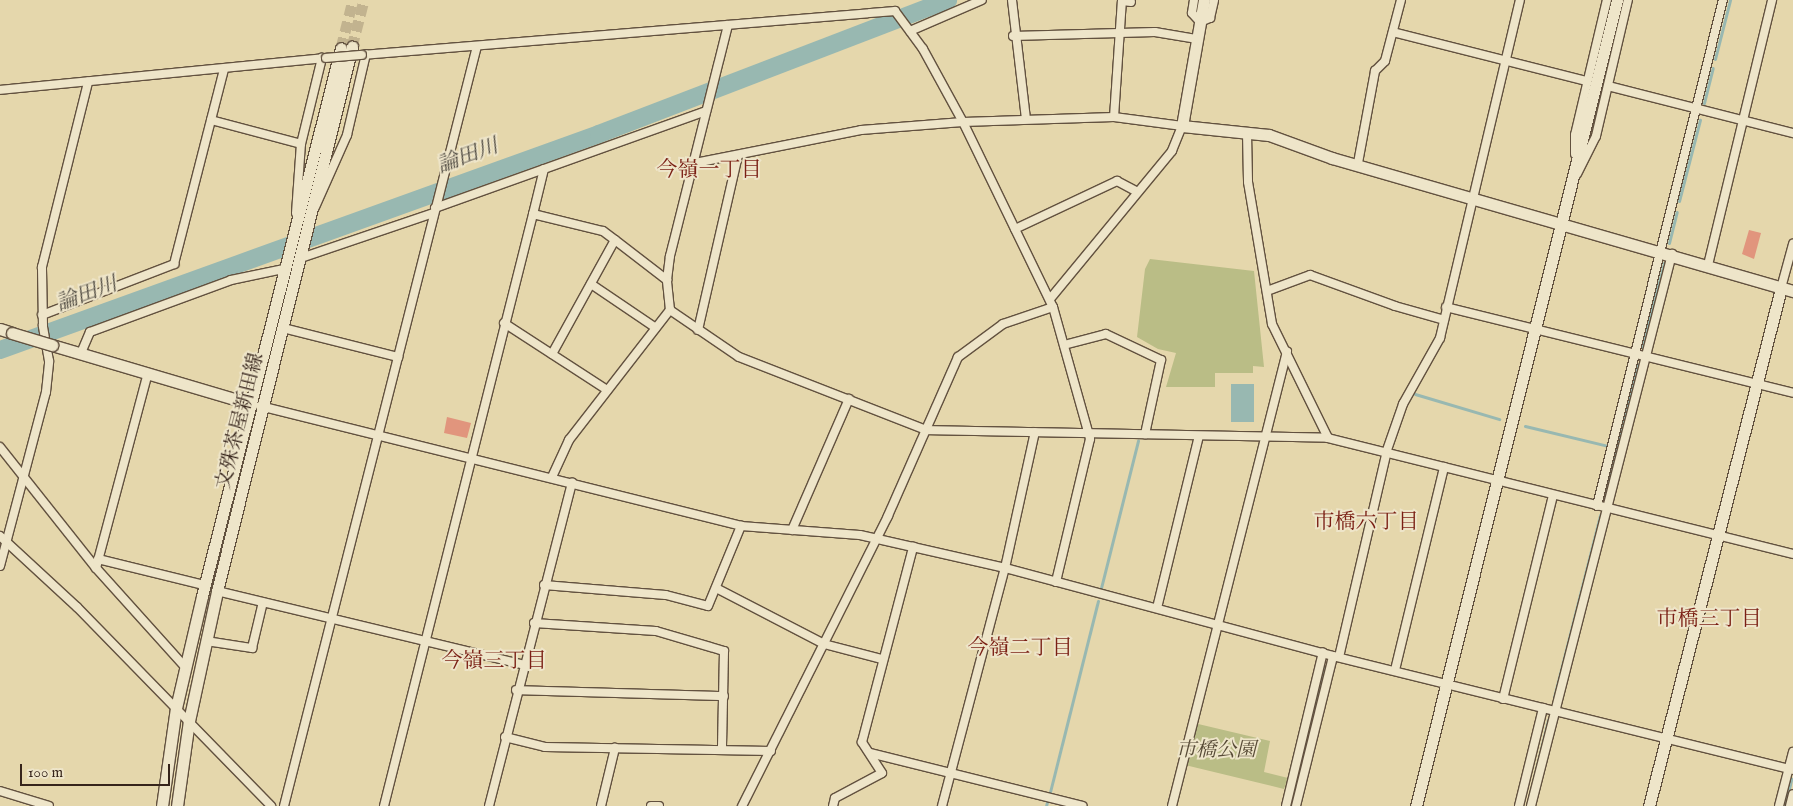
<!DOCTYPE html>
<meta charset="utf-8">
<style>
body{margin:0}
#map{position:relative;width:1793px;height:806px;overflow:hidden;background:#e5d7ac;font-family:"IM FELL English","Noto Serif JP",serif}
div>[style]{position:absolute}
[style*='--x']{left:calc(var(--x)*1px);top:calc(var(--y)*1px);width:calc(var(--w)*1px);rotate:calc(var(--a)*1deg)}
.green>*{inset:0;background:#babd86}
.water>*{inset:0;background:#98b8b1}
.stream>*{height:3px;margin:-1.5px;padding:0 1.5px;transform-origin:1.5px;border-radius:1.5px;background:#98b8b1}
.river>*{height:18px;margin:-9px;padding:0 9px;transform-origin:9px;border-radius:9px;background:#98b8b1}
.building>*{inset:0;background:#e1957d}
.secondary-tunnel>*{height:11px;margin-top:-5.5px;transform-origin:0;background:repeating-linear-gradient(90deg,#c2b38f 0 11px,transparent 0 16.5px)}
.roads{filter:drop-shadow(1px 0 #62513f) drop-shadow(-1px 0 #62513f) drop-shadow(0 1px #62513f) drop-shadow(0 -1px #62513f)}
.street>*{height:8px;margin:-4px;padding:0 4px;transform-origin:4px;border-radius:4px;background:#eee5c9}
.secondary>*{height:11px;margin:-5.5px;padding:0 5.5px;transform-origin:5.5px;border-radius:5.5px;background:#eee5c9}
.bridges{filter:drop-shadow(1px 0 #62513f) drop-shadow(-1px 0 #62513f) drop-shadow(0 1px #62513f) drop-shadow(0 -1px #62513f)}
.street-bridge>*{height:8px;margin:-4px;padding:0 4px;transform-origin:4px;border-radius:4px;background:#eee5c9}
.secondary-bridge>*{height:11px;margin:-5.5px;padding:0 5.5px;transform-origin:5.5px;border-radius:5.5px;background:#eee5c9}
span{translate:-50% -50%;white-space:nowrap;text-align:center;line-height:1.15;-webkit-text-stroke:4px #eee5c9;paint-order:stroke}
.street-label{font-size:20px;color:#36241b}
.park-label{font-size:20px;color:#574a36;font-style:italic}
.water-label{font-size:21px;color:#4e4940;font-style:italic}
.neighbourhood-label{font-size:21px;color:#7a1f14}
.scale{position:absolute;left:20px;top:764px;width:150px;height:22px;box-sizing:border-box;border:2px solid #36241b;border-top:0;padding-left:6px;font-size:15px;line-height:18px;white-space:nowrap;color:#36241b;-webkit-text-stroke:4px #eee5c9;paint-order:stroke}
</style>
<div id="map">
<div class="green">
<i style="clip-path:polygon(1150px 259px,1254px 271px,1264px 367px,1253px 366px,1253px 373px,1215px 373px,1215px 387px,1166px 387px,1176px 353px,1158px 349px,1137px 337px,1145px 269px)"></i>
<i style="clip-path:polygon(1194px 723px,1270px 741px,1264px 772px,1288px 778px,1284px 789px,1185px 765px)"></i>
</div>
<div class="water">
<i style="clip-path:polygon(1231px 384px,1254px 384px,1254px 422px,1231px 422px)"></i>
</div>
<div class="stream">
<i style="--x:1715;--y:59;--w:61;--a:-75.7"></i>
<i style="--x:1704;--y:103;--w:36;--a:-76"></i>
<i style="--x:1679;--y:201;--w:84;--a:-75.5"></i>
<i style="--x:1669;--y:243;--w:32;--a:-76"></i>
<i style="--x:1642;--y:347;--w:87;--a:-75.3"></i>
<i style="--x:1415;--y:394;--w:88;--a:16.6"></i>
<i style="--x:1525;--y:426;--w:85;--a:13.5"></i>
<i style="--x:1604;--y:499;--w:139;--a:-75.9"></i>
<i style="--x:1101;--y:588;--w:152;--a:-75.9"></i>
<i style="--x:1554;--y:697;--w:188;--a:-75.8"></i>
<i style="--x:1050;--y:792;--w:197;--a:-75.9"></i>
<i style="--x:1046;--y:806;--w:4;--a:-76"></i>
<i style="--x:1290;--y:806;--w:144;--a:-76"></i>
<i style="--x:1527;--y:806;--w:89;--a:-76.3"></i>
<i style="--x:1785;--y:806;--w:28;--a:-77"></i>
</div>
<div class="river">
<i style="--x:0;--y:350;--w:637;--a:-19.83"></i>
<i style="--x:599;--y:134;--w:374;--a:-21"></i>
</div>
<div class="building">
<i style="clip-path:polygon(1749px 230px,1761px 233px,1754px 259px,1742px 254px)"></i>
<i style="clip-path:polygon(447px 417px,471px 423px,467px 438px,444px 433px)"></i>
</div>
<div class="secondary-tunnel">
<i style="--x:352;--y:47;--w:49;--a:-75.7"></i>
<i style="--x:341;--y:48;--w:49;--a:-76"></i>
</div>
<div class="roads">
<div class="street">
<i style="--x:1012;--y:0;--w:120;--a:83.3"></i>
<i style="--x:1194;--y:0;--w:13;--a:99"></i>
<i style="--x:1192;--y:13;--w:12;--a:48"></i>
<i style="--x:1200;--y:22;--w:11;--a:-22"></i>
<i style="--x:1210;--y:18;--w:18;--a:-77"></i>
<i style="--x:910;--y:31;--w:78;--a:-23.3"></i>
<i style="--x:1393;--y:32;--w:200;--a:14.2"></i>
<i style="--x:1013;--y:36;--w:142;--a:-1.6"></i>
<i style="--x:1155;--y:32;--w:43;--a:9.5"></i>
<i style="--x:362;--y:55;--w:535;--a:-4.72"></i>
<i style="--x:895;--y:11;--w:47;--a:53.6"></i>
<i style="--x:923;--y:49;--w:83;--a:61.3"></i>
<i style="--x:963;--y:122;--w:206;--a:64.1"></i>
<i style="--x:1053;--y:307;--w:53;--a:161.2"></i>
<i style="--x:1003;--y:324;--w:56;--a:143.7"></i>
<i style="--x:958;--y:357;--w:174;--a:113.8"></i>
<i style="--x:888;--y:516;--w:325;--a:116.7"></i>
<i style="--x:1608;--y:86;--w:191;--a:14.3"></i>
<i style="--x:0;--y:90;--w:328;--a:-5.6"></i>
<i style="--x:1114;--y:117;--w:116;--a:-86.1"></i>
<i style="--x:1122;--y:1;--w:9;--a:6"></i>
<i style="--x:211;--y:120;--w:93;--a:14.9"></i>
<i style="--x:1247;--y:133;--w:49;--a:88.8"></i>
<i style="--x:1248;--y:182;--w:144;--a:80.4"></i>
<i style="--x:1272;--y:324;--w:127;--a:63.8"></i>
<i style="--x:1575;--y:154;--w:19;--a:-90"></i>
<i style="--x:1575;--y:135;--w:139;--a:-76.7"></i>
<i style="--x:695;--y:163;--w:169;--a:-11.2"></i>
<i style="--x:861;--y:130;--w:102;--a:-4.5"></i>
<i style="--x:963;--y:122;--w:151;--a:-1.9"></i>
<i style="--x:1114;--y:117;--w:69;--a:7.5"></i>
<i style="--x:1182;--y:126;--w:27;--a:112"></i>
<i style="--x:1172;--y:151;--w:192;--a:129.5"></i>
<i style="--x:1358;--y:163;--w:94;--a:-79.5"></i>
<i style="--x:1375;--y:71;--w:14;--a:-45"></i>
<i style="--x:1385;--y:61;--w:63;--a:-75.3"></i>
<i style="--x:544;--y:169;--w:46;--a:103.7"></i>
<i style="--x:533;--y:214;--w:72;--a:13.7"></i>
<i style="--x:603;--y:231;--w:15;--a:37"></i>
<i style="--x:1577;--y:174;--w:42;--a:-63.4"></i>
<i style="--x:1596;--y:136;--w:140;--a:-76.8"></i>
<i style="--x:315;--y:207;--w:79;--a:-66"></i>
<i style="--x:347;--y:135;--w:83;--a:-76.8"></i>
<i style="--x:435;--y:208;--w:288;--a:-19.7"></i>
<i style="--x:296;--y:213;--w:69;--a:-85.9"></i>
<i style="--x:301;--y:144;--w:89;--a:-76.3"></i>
<i style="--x:1015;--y:229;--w:113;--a:-25.2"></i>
<i style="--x:1117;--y:181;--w:21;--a:28"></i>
<i style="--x:301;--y:258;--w:139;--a:-18.8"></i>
<i style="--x:1708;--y:265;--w:273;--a:-76.4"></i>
<i style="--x:591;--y:284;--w:78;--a:34.1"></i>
<i style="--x:1781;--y:288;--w:46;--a:-74.7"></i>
<i style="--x:1267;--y:291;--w:46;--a:-20.4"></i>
<i style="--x:1310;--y:275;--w:90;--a:20"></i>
<i style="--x:1395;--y:306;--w:51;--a:15.9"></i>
<i style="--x:1053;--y:307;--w:137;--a:74.3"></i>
<i style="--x:1090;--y:439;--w:147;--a:103.4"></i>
<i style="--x:1446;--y:307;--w:357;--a:13.9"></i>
<i style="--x:670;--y:310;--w:83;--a:34.3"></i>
<i style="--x:739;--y:357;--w:201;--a:21.3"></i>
<i style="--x:926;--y:430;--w:402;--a:1.1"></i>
<i style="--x:1328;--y:438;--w:479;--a:14"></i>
<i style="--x:42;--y:315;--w:142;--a:-21.1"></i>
<i style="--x:174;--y:264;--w:201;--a:-75.6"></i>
<i style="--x:504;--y:323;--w:123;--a:33"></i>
<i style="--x:283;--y:328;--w:119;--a:14.2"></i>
<i style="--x:698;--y:330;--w:179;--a:-77.1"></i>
<i style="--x:1064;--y:345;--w:43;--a:-14.7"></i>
<i style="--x:1106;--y:334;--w:61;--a:25.3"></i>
<i style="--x:1161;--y:360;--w:76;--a:102.2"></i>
<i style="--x:81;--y:353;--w:23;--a:-67"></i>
<i style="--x:90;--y:332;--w:150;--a:-20.2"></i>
<i style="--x:231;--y:280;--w:53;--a:-11.9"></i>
<i style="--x:552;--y:354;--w:130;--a:-61.1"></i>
<i style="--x:615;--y:240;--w:66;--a:37.6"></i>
<i style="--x:260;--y:406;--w:496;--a:14"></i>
<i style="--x:741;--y:526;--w:119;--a:4.3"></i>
<i style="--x:860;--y:535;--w:149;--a:12.8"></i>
<i style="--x:1005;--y:568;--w:340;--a:15"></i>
<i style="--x:1333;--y:656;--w:474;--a:13.9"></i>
<i style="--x:0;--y:447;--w:154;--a:51.6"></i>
<i style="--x:96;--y:568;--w:133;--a:48"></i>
<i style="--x:552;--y:477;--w:41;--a:-65.3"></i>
<i style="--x:569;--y:440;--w:165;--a:-52.2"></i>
<i style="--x:670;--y:310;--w:30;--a:-96"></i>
<i style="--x:667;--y:280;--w:24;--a:-83"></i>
<i style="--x:670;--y:256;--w:238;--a:-75.9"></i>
<i style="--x:1597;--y:506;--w:521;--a:-76.02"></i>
<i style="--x:792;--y:530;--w:143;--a:-66.5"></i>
<i style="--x:0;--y:536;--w:105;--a:42.7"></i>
<i style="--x:77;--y:607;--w:278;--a:45.7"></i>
<i style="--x:98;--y:559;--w:109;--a:13.8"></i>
<i style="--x:0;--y:566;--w:180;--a:-75.2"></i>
<i style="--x:46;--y:392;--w:31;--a:-84"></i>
<i style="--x:49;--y:361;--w:36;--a:-100"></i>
<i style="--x:43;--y:326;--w:59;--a:-91"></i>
<i style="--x:42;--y:267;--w:191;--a:-76"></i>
<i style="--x:96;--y:568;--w:202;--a:-75.1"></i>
<i style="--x:544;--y:585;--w:122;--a:4.7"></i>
<i style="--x:666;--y:595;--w:43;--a:14.7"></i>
<i style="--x:708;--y:606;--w:87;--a:-67.6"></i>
<i style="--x:716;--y:588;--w:122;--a:27.4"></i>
<i style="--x:824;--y:644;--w:60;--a:14.5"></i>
<i style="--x:217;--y:591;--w:314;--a:13.5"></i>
<i style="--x:1157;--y:608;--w:177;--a:-76.3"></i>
<i style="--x:534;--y:623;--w:122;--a:3.8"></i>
<i style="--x:656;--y:631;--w:71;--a:16.4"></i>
<i style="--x:724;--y:651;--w:99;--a:91.2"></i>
<i style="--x:206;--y:641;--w:47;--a:8.7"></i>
<i style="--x:252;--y:648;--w:47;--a:-76.6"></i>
<i style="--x:1339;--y:657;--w:212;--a:-76.9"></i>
<i style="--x:1387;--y:450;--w:49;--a:-70.8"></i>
<i style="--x:1403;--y:404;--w:76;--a:-60.7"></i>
<i style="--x:1440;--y:338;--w:347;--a:-76.7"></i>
<i style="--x:1395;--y:670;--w:209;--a:-76.4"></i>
<i style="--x:516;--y:690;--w:208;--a:1.7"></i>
<i style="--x:1503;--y:699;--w:210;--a:-76.2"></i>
<i style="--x:505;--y:737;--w:41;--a:14"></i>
<i style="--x:545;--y:747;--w:226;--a:1"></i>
<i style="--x:870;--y:753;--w:219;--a:14"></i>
<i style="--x:0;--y:791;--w:51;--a:17"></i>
<i style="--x:284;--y:806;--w:784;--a:-75.75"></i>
<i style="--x:384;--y:806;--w:610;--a:-75.87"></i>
<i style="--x:489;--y:806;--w:334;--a:-75.6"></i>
<i style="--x:601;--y:806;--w:60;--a:-76.4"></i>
<i style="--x:651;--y:806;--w:8;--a:0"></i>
<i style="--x:833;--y:806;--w:8;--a:-76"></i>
<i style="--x:835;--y:798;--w:53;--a:-28"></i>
<i style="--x:882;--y:773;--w:37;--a:-123"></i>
<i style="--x:862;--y:742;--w:202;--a:-75.3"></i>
<i style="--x:942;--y:806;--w:246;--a:-75.2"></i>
<i style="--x:1005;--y:568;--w:139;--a:-77.6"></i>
<i style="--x:1172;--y:806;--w:469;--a:-75.8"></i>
<i style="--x:1286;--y:806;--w:158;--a:-76.5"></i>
<i style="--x:1296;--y:806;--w:154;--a:-76.1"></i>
<i style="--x:1519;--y:806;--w:101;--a:-76.2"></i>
<i style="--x:1531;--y:806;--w:570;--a:-75.67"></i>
<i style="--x:1779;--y:806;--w:56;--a:-75.5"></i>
<i style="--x:1790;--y:806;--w:12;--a:-76"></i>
</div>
<div class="secondary">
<i style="--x:1204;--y:0;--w:128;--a:99.9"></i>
<i style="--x:1182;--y:126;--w:87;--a:5.9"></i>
<i style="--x:1269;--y:135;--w:67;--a:20.1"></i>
<i style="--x:1332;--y:158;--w:480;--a:16.1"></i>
<i style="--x:0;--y:329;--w:13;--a:18"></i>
<i style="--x:52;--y:345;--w:204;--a:16.5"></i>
<i style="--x:162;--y:806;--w:99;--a:-81.9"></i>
<i style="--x:176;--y:708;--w:115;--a:-76.9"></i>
<i style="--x:202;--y:596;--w:565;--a:-75.77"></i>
<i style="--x:177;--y:806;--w:86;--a:-82"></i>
<i style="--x:189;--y:721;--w:133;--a:-77.8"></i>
<i style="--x:217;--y:591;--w:561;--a:-76.06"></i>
<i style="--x:1416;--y:806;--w:831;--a:-76"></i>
<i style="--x:1649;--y:806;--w:535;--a:-75.7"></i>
</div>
</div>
<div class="bridges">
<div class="street-bridge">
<i style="--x:326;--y:58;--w:36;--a:-5"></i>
</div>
<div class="secondary-bridge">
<i style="--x:12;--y:333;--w:42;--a:16.7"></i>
</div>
</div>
<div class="street-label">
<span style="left:240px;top:421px;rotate:-76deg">文殊茶屋新田線</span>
</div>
<div class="park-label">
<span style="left:1216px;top:750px">市橋公園</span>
</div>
<div class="water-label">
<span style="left:468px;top:157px;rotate:-20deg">論田川</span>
<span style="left:87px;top:295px;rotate:-20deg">論田川</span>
</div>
<div class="neighbourhood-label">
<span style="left:709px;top:171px">今嶺一丁目</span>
<span style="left:1366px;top:523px">市橋六丁目</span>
<span style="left:1709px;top:620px">市橋三丁目</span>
<span style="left:1020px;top:649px">今嶺二丁目</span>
<span style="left:494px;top:662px">今嶺三丁目</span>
</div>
<div class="scale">100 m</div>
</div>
